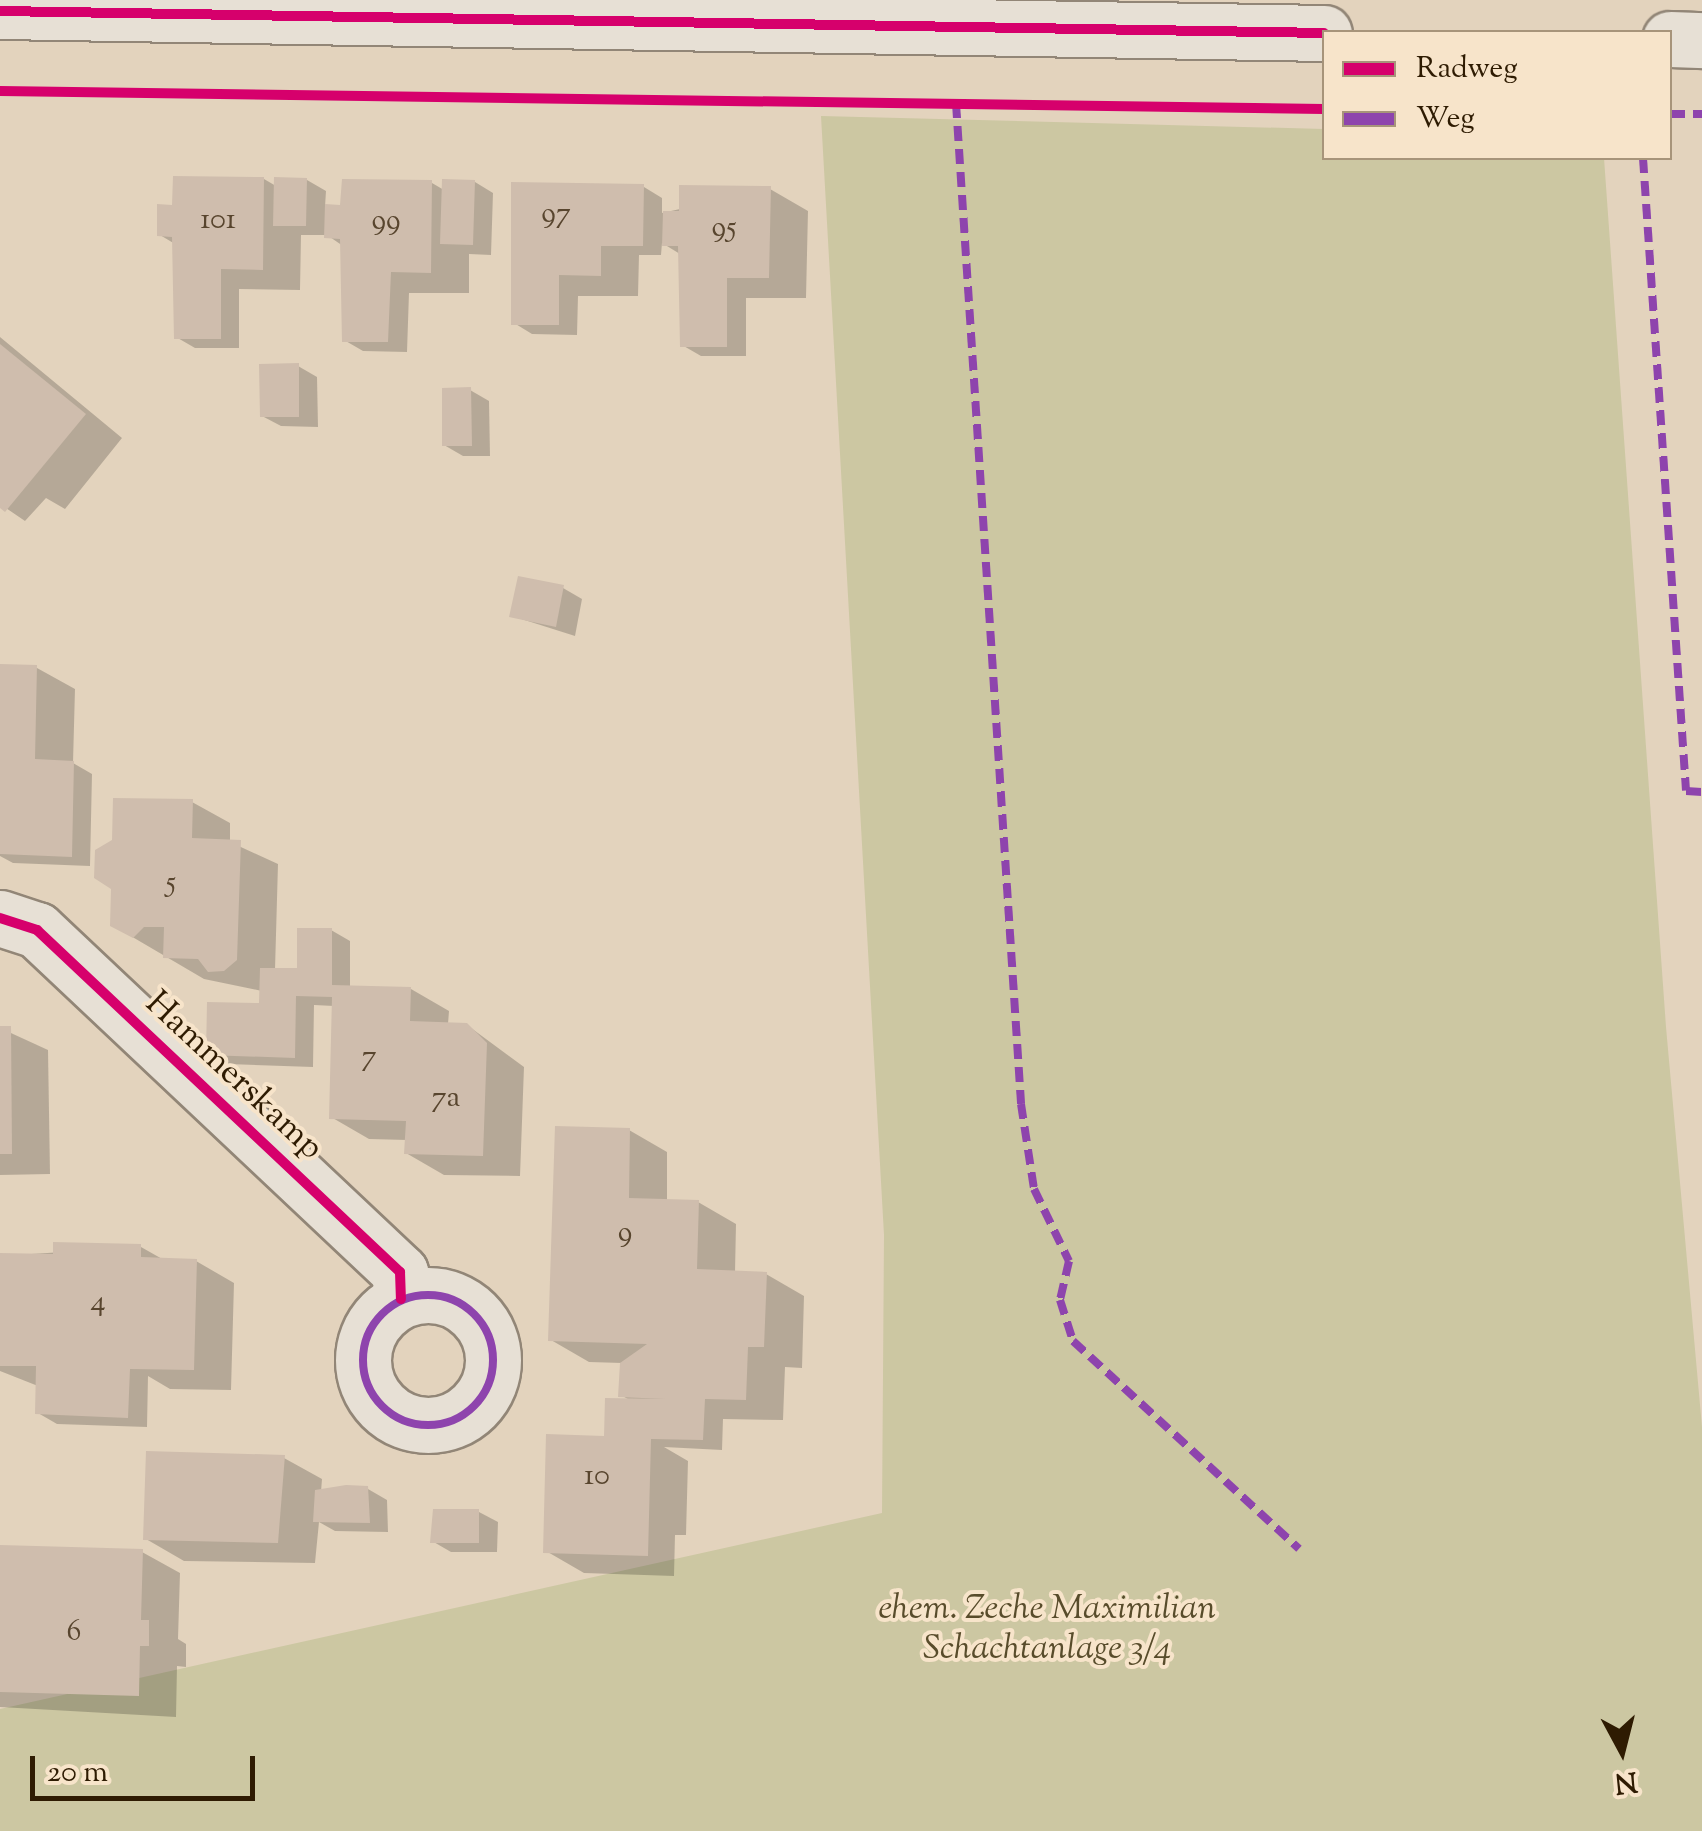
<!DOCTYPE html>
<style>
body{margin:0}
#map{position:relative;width:1702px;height:1831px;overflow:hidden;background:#e3d3bd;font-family:"Sorts Mill Goudy",serif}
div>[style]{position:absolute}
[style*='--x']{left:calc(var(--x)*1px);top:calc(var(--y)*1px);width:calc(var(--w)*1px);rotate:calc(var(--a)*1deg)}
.green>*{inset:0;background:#ccc7a2}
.shadow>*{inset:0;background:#0003}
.building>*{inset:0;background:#cfbdad}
.roads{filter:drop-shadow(2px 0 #928677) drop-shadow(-2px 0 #928677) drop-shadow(0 2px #928677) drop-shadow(0 -2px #928677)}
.minor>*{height:55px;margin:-27.5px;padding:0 27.5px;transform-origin:27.5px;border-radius:27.5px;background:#e7e0d5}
.minor>.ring{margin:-27.5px;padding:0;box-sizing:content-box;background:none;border:55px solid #e7e0d5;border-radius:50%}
.quiet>*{height:8px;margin-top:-4px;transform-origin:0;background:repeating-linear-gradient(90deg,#8e44ad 0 15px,transparent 0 23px)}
.quiet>.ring{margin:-4px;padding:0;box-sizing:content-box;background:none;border:8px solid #8e44ad;border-radius:50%}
.cycleway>*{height:10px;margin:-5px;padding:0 5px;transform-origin:5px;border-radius:5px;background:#d6006c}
span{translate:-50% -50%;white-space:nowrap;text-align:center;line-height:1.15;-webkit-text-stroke:8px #f7e4ca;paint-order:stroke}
.number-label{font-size:30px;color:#58452e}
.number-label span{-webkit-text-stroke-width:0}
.street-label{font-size:35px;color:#2e1b02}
.park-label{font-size:35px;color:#584c2b;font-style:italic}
.legend{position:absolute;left:1322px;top:30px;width:350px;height:130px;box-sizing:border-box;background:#f7e4ca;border:2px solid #a7947a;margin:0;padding:12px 18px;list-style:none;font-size:30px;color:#2e1b02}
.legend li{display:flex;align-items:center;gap:20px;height:50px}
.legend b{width:50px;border:2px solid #a7947a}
.north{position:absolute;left:1572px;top:1701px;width:100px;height:100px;-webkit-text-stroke:8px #f7e4ca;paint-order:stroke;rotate:173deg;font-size:28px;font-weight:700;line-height:40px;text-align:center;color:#2e1b02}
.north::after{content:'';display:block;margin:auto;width:35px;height:45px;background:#2e1b02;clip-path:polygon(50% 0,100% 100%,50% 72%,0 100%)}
.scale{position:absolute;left:30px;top:1756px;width:225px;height:45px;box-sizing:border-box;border:5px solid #2e1b02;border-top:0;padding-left:12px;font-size:30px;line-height:35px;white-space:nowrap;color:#2e1b02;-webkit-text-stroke:8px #f7e4ca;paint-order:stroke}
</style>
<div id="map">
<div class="green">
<i style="clip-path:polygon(821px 116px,1324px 129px,1324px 158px,1604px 158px,1666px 1027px,1702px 1427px,1702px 1831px,0 1831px,0 1709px,882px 1513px,884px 1235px)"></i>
</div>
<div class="shadow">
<i style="clip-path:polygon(264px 179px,276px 186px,307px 180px,326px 191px,325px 207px,340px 208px,432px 183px,444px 190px,475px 182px,493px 193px,491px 255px,469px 254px,469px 293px,409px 293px,407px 352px,363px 351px,344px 340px,343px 246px,327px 235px,301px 235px,300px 290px,239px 289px,239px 348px,195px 348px,176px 337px,175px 244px,160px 235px,171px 207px)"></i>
<i style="clip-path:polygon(644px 187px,662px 198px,662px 213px,770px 189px,808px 211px,806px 298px,746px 298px,746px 356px,701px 356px,682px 345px,680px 254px,662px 243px,661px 255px,639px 255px,638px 296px,578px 296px,577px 335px,532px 334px,514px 323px,514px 275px)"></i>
<i style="clip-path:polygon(0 337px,122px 438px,65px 509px,46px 498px,25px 521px,0 504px)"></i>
<i style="clip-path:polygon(298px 366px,317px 377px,318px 427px,281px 426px,262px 416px)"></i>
<i style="clip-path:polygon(470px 390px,489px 401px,490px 456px,463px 456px,444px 445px)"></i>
<i style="clip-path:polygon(563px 588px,582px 599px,575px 636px,512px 616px)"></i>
<i style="clip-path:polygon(0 667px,37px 668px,75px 689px,73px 763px,92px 774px,90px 866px,13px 863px,0 856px)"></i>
<i style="clip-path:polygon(192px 802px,230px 823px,230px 842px,278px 864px,275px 970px,299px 971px,331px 930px,350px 941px,350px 988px,411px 989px,449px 1011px,448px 1024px,467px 1025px,524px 1067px,520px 1176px,444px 1175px,406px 1153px,407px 1140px,369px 1139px,331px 1117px,334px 1006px,314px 1005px,313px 1067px,228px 1064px,209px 1053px,261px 1005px,262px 991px,204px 979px,112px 925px)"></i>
<i style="clip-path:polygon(0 1028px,48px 1050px,50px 1174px,0 1175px)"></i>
<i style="clip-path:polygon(629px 1130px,667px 1152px,667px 1202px,698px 1202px,736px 1224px,735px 1273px,766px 1274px,804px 1296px,802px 1368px,785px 1367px,783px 1420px,723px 1419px,722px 1450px,664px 1447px,688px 1461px,686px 1535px,675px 1535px,674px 1576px,584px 1573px,546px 1551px,631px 1401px,621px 1395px,622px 1363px,589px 1362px,551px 1340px)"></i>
<i style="clip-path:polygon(141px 1247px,164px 1260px,196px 1261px,234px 1283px,231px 1390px,170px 1389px,148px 1376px,147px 1427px,57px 1424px,38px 1413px,38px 1386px,0 1371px,0 1256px)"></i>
<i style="clip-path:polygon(284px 1458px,322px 1479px,321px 1492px,368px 1489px,387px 1500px,388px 1532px,335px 1531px,319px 1522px,315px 1563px,184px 1561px,146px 1539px)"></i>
<i style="clip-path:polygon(479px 1512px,498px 1522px,497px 1552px,451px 1552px,432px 1541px)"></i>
<i style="clip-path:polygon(0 1547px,142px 1552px,180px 1573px,178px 1639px,186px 1644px,186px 1667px,177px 1666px,176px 1717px,0 1707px)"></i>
</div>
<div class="building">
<i style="clip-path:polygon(173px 176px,264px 177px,263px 270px,221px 269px,221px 339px,174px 339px,172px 237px,157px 236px,157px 204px,172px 205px)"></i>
<i style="clip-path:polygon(274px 177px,307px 178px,306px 226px,273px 226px)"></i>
<i style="clip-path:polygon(342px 179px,432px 180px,431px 273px,391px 272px,388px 342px,342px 342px,340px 239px,324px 238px,325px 204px,340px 205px)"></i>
<i style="clip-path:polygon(442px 179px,475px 180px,473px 245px,440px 244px)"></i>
<i style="clip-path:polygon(511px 182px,644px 184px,643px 246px,601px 246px,601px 276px,559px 275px,559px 325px,511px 325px)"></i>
<i style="clip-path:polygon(679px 185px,771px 186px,769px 278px,727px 278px,727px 347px,680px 347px,678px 246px,662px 246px,663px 211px,679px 211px)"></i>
<i style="clip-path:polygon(0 344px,86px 414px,5px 512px,0 508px)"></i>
<i style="clip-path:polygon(299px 363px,299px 417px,260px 417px,259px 364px)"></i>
<i style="clip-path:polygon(471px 387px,472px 446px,442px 446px,442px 388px)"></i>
<i style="clip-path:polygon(518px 576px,564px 585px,556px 627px,509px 617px)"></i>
<i style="clip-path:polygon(0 664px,37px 665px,35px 759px,74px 761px,72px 857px,0 854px)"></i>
<i style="clip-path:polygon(113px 798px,193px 799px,192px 838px,241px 840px,237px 960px,224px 971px,208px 972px,198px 959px,163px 958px,164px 927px,144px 927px,133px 938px,110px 926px,111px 889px,94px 878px,95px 850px,112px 840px)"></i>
<i style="clip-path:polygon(297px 928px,332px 928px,332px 985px,411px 987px,410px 1021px,467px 1023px,487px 1043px,483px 1156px,404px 1154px,406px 1121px,329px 1119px,332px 997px,296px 996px,295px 1058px,206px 1055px,207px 1002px,259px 1003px,260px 968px,297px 968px)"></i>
<i style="clip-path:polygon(0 1026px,11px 1026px,12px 1154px,0 1154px)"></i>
<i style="clip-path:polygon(555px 1126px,630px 1128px,629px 1198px,699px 1200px,697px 1269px,767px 1272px,764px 1347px,748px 1347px,746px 1400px,705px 1399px,703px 1440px,651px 1439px,648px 1556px,543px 1553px,546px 1434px,604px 1436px,605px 1398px,666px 1399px,618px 1397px,620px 1363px,647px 1344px,548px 1341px)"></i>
<i style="clip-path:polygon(53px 1242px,141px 1244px,141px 1257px,197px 1259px,194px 1370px,130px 1369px,128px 1418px,35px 1414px,36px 1366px,0 1366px,0 1253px,53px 1254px)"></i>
<i style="clip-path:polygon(146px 1451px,285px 1455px,278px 1543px,143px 1540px)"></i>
<i style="clip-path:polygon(346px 1485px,368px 1486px,370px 1523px,313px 1522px,315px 1490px)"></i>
<i style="clip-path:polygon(433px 1509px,479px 1509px,479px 1543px,430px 1543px)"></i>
<i style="clip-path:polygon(0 1545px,143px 1549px,141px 1620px,149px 1620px,149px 1646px,140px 1646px,139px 1696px,0 1692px)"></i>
</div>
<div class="roads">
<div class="minor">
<i style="--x:0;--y:11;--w:1324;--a:0.95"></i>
<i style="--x:1670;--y:39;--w:32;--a:2"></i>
<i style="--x:0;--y:918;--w:39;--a:18"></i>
<i style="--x:37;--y:930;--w:499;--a:43.3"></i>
<i style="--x:400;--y:1272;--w:27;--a:88"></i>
<i class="ring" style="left:363px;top:1295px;width:75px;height:75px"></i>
</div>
</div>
<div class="quiet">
<i style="--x:956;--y:103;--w:1003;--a:86.28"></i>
<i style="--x:1021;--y:1104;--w:86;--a:81.3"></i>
<i style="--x:1034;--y:1189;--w:80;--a:64.1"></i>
<i style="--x:1069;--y:1261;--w:40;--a:103"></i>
<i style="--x:1060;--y:1300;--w:43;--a:72.4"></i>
<i style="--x:1073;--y:1341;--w:307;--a:42.6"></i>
<i style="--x:1670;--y:114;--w:32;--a:0"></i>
<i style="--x:1643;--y:158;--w:634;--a:86.11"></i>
<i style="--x:1686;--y:791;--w:16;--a:4"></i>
<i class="ring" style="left:363px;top:1295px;width:122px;height:122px"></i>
</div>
<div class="cycleway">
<i style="--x:0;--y:11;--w:1324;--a:0.95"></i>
<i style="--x:0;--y:91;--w:1324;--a:0.78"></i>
<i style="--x:0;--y:918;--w:39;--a:18"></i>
<i style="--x:37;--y:930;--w:499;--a:43.3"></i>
<i style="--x:400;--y:1272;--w:27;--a:88"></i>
</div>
<div class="number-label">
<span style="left:556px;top:215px">97</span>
<span style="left:218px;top:221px">101</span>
<span style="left:386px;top:222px">99</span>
<span style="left:724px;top:229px">95</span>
<span style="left:171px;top:884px">5</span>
<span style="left:369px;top:1058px">7</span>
<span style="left:446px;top:1099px">7a</span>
<span style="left:625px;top:1234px">9</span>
<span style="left:98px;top:1303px">4</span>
<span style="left:597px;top:1477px">10</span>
<span style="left:74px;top:1633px">6</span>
</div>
<div class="street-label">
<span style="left:233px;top:1077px;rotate:43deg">Hammerskamp</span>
</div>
<div class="park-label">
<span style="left:1047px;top:1630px">ehem. Zeche Maximilian<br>Schachtanlage 3/4</span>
</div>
<ul class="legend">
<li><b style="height:12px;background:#d6006c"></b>Radweg</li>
<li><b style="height:12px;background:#8e44ad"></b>Weg</li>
</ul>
<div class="north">N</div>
<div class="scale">20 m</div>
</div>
